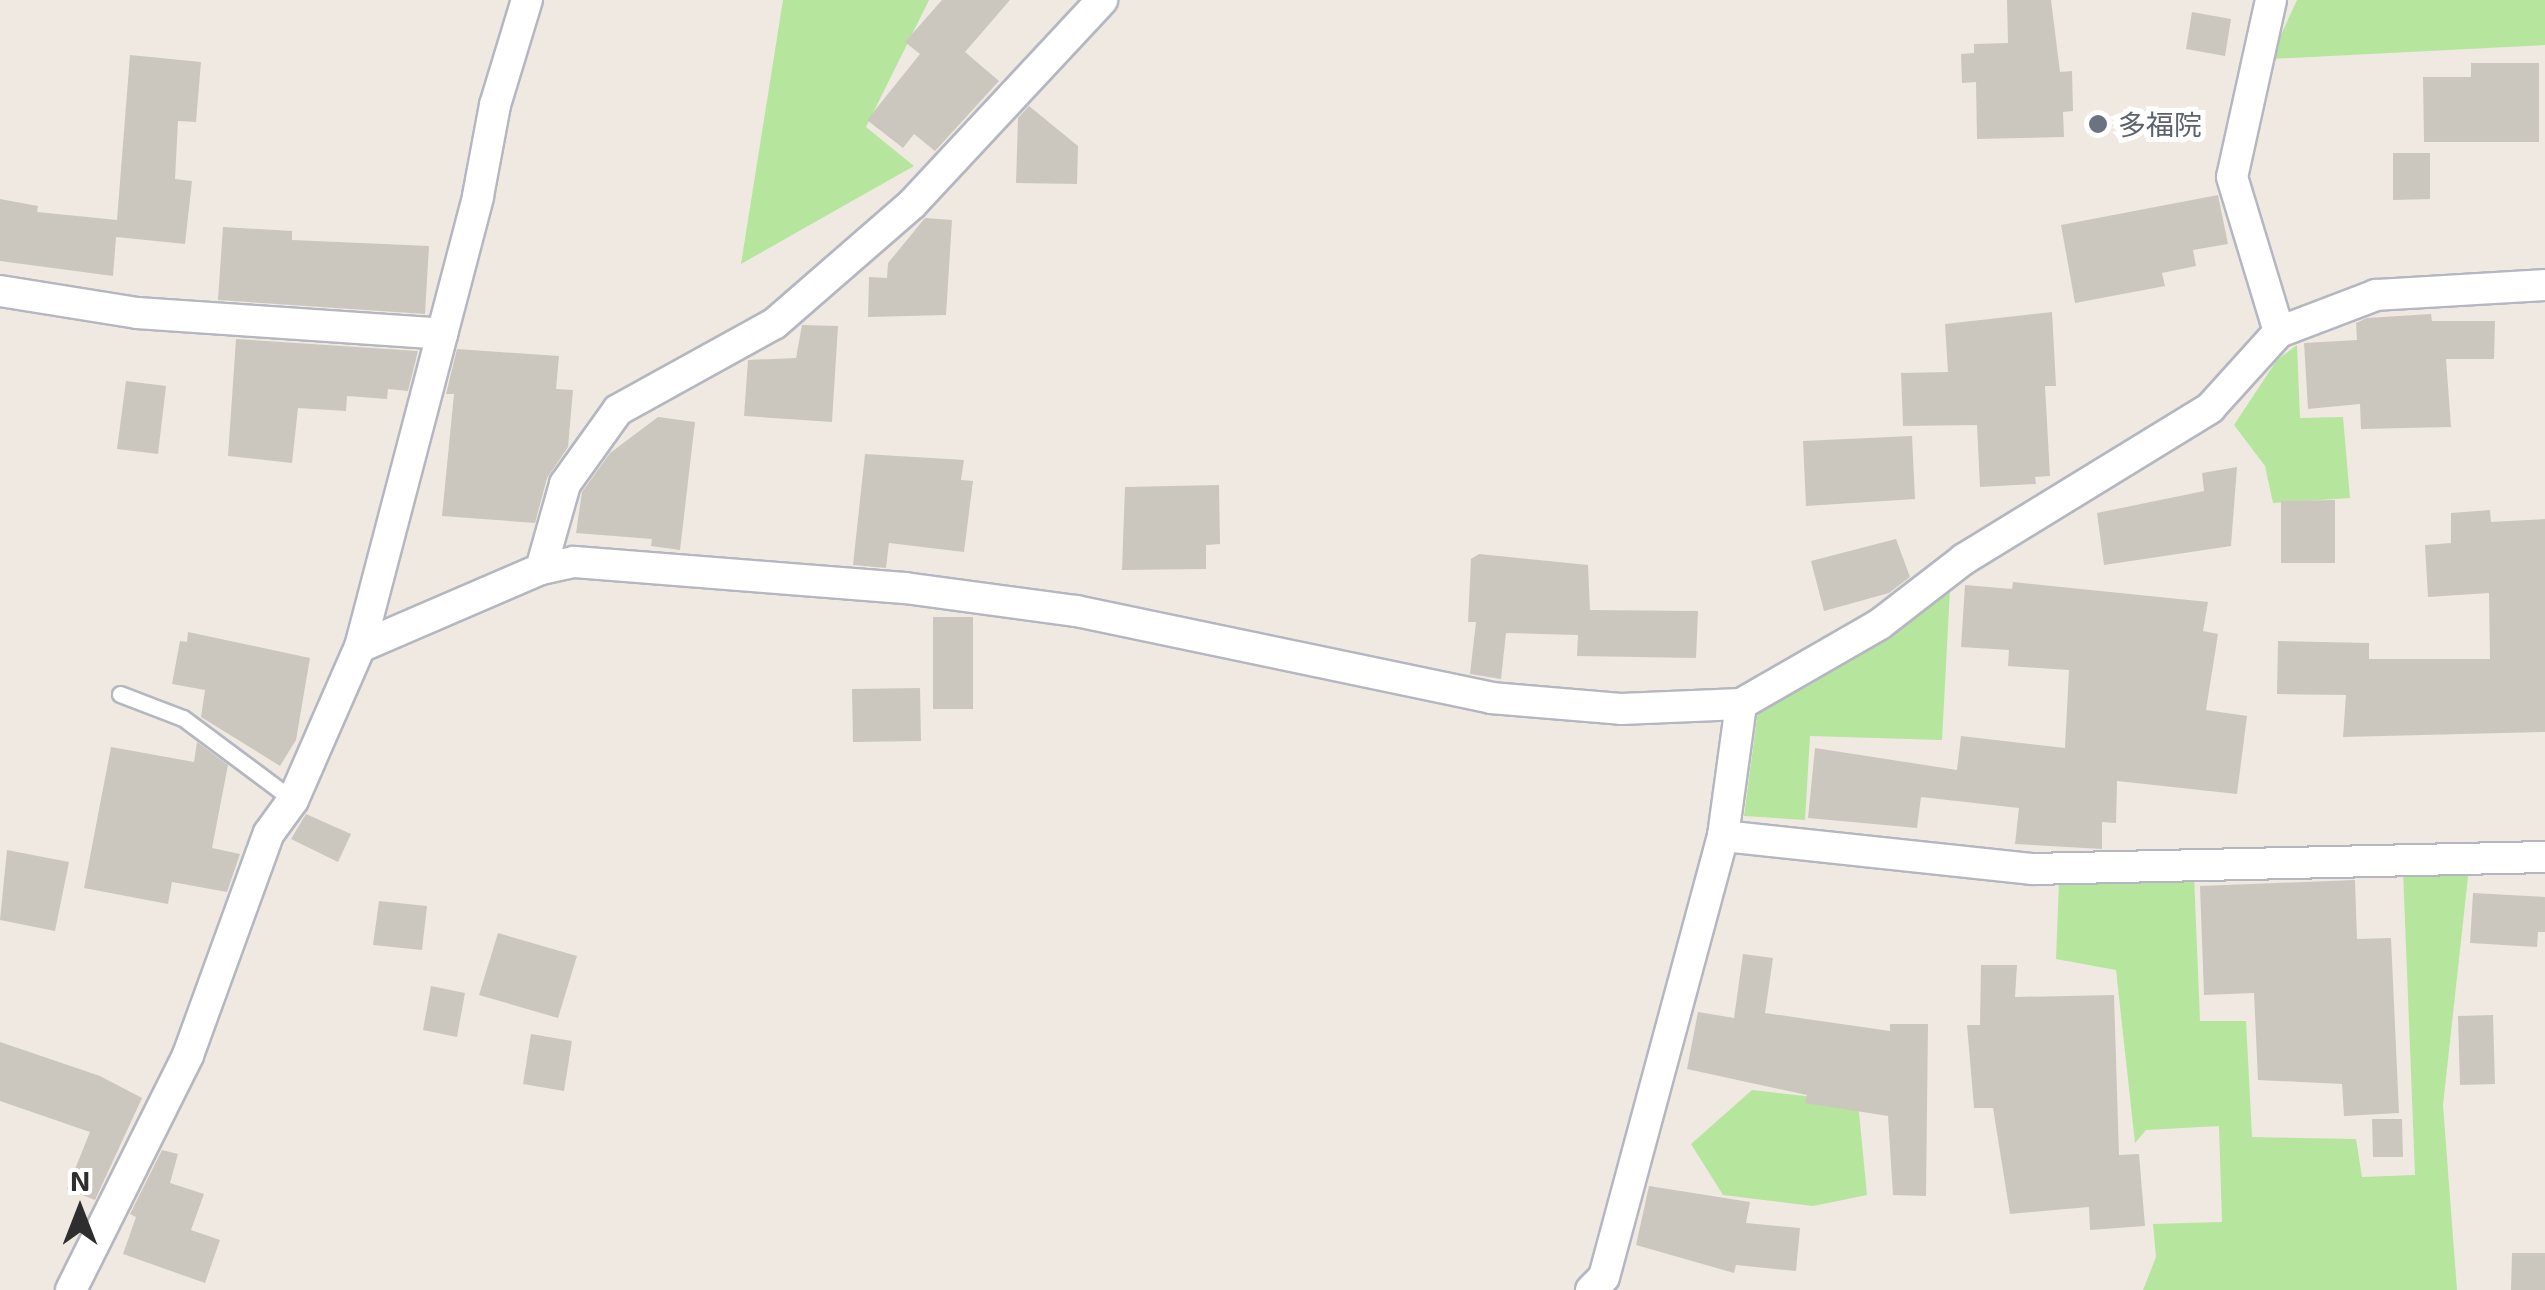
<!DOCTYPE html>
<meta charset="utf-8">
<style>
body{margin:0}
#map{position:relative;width:2545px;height:1290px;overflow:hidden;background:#efe9e1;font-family:"Exo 2","Noto Sans JP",sans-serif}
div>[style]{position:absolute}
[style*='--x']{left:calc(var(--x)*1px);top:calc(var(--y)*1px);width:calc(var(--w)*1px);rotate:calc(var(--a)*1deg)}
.green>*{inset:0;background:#b6e59e}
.building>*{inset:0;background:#cbc7bf}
.roads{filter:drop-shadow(2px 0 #b4b7c1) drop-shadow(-2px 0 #b4b7c1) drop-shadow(0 2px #b4b7c1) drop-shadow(0 -2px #b4b7c1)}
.service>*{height:15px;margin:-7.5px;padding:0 7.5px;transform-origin:7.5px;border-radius:7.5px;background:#fff}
.minor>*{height:30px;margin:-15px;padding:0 15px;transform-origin:15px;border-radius:15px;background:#fff}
.dots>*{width:28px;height:28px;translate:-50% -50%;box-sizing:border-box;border:5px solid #fff;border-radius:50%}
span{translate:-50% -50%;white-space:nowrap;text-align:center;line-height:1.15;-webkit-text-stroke:10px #fff;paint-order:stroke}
.worship-label{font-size:28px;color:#5b616d}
.left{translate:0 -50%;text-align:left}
.north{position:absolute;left:30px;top:1160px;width:100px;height:100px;-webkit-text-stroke:8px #fff;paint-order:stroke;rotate:0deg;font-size:28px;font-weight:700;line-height:40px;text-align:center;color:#2e2e2e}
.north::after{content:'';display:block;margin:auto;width:35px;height:45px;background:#2e2e2e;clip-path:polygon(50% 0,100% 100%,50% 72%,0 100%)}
</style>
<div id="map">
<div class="green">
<i style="clip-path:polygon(783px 0,929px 0,866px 127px,914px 166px,741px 264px)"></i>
<i style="clip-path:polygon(2297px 0,2545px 0,2545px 45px,2270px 59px)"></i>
<i style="clip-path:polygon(2297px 345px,2300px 418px,2343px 417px,2350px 498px,2273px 503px,2265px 466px,2234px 425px,2277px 360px)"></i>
<i style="clip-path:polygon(1950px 589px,1942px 740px,1810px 736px,1805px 820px,1744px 816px,1759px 703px)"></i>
<i style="clip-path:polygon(2469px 868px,2443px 1105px,2457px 1290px,2143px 1290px,2156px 1257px,2153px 1224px,2222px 1222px,2219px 1126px,2146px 1130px,2135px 1143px,2116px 970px,2056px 959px,2059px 882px,2194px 875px,2200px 1021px,2246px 1021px,2252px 1137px,2356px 1139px,2362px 1177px,2415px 1175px,2403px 870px)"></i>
<i style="clip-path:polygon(1752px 1090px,1858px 1102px,1867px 1195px,1813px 1206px,1723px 1195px,1691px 1144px)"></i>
</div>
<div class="building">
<i style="clip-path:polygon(942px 0,1010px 0,965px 52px,999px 81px,935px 151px,914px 134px,903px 148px,867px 120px,920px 54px,905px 42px)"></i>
<i style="clip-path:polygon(2007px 0,2051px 0,2060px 72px,2072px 71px,2073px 111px,2063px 112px,2064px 137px,1977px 139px,1976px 82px,1962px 83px,1961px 54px,1974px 53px,1974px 44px,2008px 43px)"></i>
<i style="clip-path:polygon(2192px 12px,2231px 19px,2225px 56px,2186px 49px)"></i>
<i style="clip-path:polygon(130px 55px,201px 62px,196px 122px,178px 121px,175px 179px,192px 181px,185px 244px,116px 237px,113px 276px,0 261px,0 199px,38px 206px,37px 212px,117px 220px)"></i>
<i style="clip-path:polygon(2471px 63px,2539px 63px,2539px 142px,2424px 142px,2423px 77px,2471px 77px)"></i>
<i style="clip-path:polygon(1029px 106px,1078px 146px,1077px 184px,1016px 183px,1018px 118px)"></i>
<i style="clip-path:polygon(2393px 153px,2430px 153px,2430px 199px,2393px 200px)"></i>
<i style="clip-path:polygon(2218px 195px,2228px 244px,2193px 250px,2196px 266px,2162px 273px,2165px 286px,2075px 303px,2061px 225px)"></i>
<i style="clip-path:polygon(925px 218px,952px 220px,946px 315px,868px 317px,869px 277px,887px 278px,888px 263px)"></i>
<i style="clip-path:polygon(223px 227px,292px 231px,292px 240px,429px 246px,425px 314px,218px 300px)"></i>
<i style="clip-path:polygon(2052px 312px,2056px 386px,2045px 386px,2050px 476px,2035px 477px,2036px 484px,1980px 487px,1977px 425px,1903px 426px,1901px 373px,1948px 372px,1945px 324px)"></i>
<i style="clip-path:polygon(2431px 314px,2432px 321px,2495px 321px,2494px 359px,2446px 359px,2451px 427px,2361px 429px,2360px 404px,2308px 409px,2304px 343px,2357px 340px,2356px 323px,2367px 318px)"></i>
<i style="clip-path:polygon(802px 325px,838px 326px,832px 422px,744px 416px,748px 360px,796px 358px)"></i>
<i style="clip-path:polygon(236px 339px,418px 351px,408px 391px,388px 389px,387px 399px,347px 396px,346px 411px,298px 408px,292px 463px,228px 456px)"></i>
<i style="clip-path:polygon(457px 349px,559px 356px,556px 389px,573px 390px,568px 447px,547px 478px,535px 523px,442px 516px,454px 394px,446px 394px)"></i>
<i style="clip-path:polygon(126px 381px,166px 386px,158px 454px,117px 449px)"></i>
<i style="clip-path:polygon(658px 417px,695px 422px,680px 550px,651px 546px,652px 539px,576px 533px,582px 492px,610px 453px)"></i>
<i style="clip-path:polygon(1912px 436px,1915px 499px,1806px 506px,1803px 441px)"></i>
<i style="clip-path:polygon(865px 454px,964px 460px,961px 480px,973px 481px,964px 552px,889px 543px,886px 568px,853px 565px)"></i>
<i style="clip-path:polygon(2237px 467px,2231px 546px,2104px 565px,2097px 513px,2204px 491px,2202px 473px)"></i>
<i style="clip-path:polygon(1219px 485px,1220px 544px,1206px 545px,1206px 569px,1122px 570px,1125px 487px)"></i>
<i style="clip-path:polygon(2335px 500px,2335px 563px,2281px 563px,2281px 501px)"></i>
<i style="clip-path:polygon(2490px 510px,2491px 522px,2545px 519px,2545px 732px,2343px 737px,2346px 695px,2277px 694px,2278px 641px,2369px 643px,2369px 659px,2490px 659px,2489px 593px,2428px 597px,2425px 545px,2451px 543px,2451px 513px)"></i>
<i style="clip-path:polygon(1896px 539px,1910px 577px,1889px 593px,1824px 611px,1811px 561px)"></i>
<i style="clip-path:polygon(1479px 554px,1588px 565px,1590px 610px,1698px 611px,1696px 658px,1577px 656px,1578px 635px,1506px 633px,1501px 679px,1470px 674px,1476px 622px,1468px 622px,1471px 559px)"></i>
<i style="clip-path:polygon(2013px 582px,2208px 602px,2203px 631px,2218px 634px,2206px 710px,2247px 716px,2237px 794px,2117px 781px,2116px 823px,2102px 822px,2102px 849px,2015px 844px,2019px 808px,1921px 797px,1917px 828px,1808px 818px,1815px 748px,1957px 770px,1961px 736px,2065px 748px,2069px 670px,2008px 666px,2009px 650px,1961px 647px,1965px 585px,2012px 589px)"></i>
<i style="clip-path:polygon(933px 617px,973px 617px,973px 709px,933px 709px)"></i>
<i style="clip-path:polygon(188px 632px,310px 658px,296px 740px,280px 766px,201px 717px,205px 690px,172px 684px,180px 641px,187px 642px)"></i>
<i style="clip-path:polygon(920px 688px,921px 741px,853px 742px,852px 689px)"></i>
<i style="clip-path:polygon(197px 742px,228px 765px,212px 848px,240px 854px,227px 892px,172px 882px,168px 904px,84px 888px,111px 747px,194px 762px)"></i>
<i style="clip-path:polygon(306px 814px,351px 834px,338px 862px,291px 839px)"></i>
<i style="clip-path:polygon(7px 850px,69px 862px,55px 931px,0 920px)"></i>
<i style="clip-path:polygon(2355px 880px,2357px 939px,2391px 938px,2399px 1113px,2344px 1116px,2342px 1084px,2258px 1080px,2254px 993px,2204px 995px,2200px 886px)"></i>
<i style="clip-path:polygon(2473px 893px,2545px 897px,2545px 932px,2538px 932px,2537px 947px,2470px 943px)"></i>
<i style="clip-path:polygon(379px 901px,427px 906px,422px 950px,373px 945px)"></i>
<i style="clip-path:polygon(498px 933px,577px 956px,558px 1018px,479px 995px)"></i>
<i style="clip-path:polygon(1743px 954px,1773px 958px,1765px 1013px,1890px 1031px,1890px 1024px,1928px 1024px,1926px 1196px,1893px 1195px,1888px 1116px,1805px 1103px,1807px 1095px,1687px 1069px,1698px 1012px,1734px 1018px)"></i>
<i style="clip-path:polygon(1981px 965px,2017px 965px,2015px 997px,2114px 995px,2119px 1155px,2139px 1154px,2145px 1226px,2090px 1230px,2089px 1207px,2010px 1214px,1993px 1108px,1974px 1108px,1967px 1025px,1980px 1025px)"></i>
<i style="clip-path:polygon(431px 986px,465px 993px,457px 1037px,423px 1030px)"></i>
<i style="clip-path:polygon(2493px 1015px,2495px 1084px,2460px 1085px,2458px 1016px)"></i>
<i style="clip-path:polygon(531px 1034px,572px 1041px,564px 1091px,523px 1084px)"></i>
<i style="clip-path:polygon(0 1042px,100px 1076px,142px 1098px,95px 1200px,67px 1189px,90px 1132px,0 1101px)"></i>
<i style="clip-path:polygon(2372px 1119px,2402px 1119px,2403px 1157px,2373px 1157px)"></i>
<i style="clip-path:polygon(162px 1150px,178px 1154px,170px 1183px,204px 1194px,191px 1230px,220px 1240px,205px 1283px,123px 1254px,136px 1217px,130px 1214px)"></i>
<i style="clip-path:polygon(1649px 1186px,1750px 1202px,1746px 1223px,1800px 1228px,1796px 1271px,1736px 1265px,1734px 1273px,1636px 1245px)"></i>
<i style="clip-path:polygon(2512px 1253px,2545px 1253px,2545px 1290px,2511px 1290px)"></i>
</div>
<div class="roads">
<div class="service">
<i style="--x:120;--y:694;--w:67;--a:20.9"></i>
<i style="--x:183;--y:718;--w:137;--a:36.7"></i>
</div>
<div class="minor">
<i style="--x:2271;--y:0;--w:181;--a:102.4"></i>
<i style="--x:2232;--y:177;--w:162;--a:73.1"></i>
<i style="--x:0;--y:291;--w:139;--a:9.1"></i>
<i style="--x:137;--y:313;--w:306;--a:3.9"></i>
<i style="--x:541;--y:569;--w:88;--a:-74.2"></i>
<i style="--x:565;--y:484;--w:91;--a:-54.4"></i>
<i style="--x:618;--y:410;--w:178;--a:-28.9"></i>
<i style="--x:774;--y:324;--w:183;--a:-41"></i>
<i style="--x:912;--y:204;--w:279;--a:-47"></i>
<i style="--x:360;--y:647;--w:197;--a:-23.3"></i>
<i style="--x:541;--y:569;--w:34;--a:-12"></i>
<i style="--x:574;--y:562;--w:332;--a:4.5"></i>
<i style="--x:905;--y:588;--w:173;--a:7.7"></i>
<i style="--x:1076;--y:611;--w:424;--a:11.8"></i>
<i style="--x:1491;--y:698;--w:130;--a:4.8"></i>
<i style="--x:1621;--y:709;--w:120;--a:-2.4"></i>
<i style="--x:1741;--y:704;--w:160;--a:-29.9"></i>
<i style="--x:1880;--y:624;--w:106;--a:-37.7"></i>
<i style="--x:1964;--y:559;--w:289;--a:-31.5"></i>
<i style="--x:2210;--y:408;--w:103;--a:-47.8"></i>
<i style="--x:2279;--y:332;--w:104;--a:-20.9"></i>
<i style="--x:2376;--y:295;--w:169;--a:-3.4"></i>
<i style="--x:1723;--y:836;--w:311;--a:6.1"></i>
<i style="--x:2032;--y:869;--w:513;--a:-1.34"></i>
<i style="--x:71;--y:1290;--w:263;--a:-63.5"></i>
<i style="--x:188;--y:1055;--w:236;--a:-70"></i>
<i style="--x:269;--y:833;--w:41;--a:-54"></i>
<i style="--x:293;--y:800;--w:167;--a:-66.4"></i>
<i style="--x:360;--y:647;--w:466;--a:-75.3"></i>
<i style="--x:478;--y:196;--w:93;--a:-79.4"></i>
<i style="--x:495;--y:105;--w:110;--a:-73.1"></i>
<i style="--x:1591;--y:1290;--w:18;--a:-45"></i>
<i style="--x:1604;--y:1277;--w:457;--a:-74.9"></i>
<i style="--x:1723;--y:836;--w:133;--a:-82.2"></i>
</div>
</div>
<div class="dots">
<i style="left:2098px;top:124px;background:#6b7280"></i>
</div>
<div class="worship-label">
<span class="left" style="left:2118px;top:124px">多福院</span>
</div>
<div class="north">N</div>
</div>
